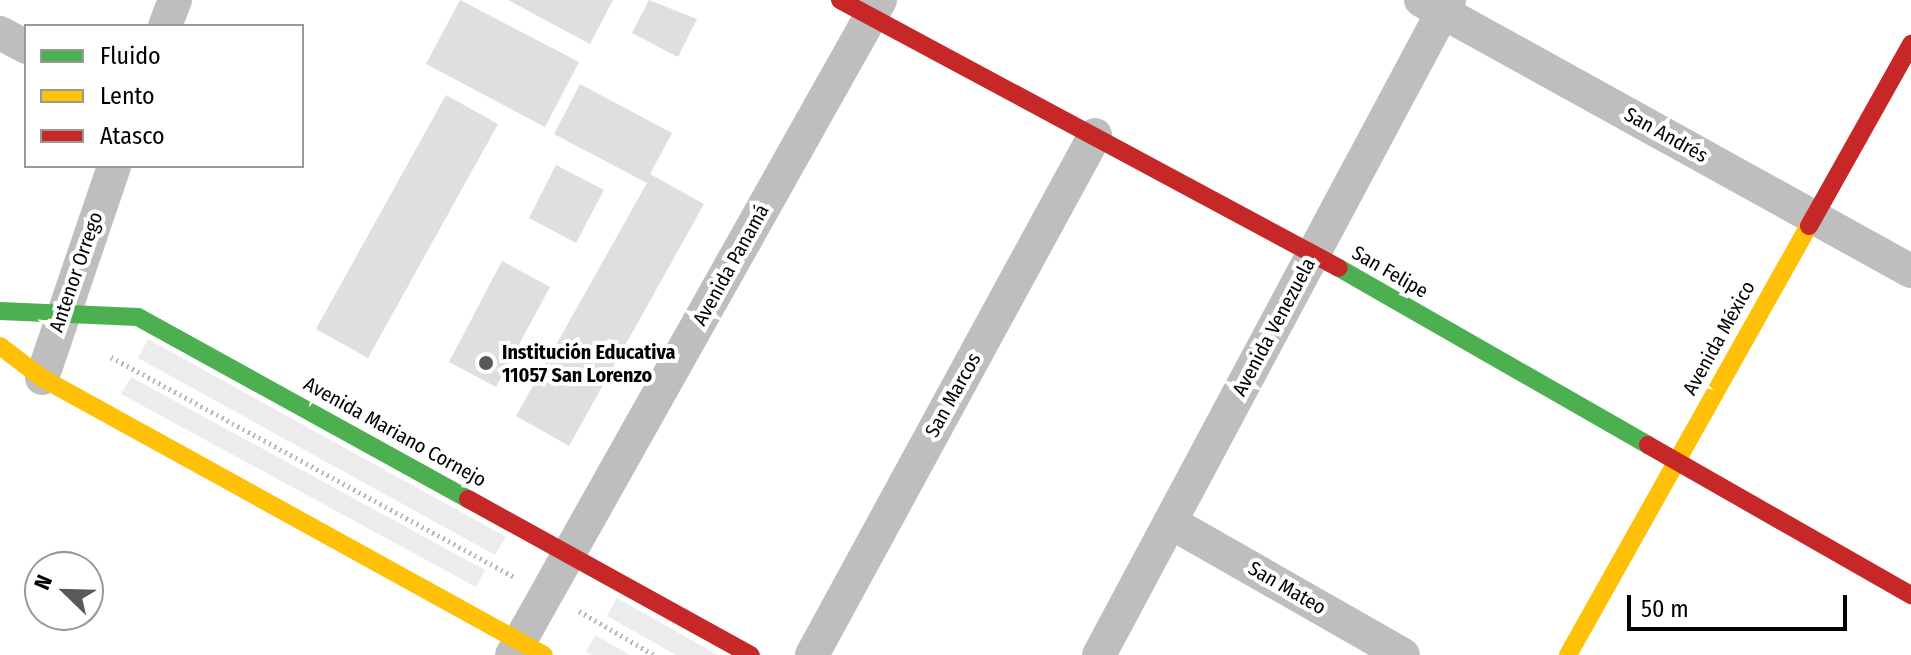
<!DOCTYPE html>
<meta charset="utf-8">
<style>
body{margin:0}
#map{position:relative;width:1911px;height:655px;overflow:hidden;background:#fff;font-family:"Fira Sans Condensed",sans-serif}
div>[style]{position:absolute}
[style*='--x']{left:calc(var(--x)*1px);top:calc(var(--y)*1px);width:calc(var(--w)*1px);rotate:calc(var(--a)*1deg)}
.green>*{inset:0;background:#ececec}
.building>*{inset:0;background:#dfdfdf}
.path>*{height:5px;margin-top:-2.5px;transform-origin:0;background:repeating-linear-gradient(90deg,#b9b9b9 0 2px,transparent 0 6px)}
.street>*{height:34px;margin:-17px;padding:0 17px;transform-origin:17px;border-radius:17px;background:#bebebe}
.fast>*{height:18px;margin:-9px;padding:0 9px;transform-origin:9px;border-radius:9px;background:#4caf50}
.slow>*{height:18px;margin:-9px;padding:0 9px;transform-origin:9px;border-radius:9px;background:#ffc107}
.jam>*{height:18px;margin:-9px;padding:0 9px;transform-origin:9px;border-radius:9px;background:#c62828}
.dots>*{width:22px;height:22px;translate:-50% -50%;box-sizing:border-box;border:4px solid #fff;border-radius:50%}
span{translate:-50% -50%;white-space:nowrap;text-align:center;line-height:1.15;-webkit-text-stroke:8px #fff;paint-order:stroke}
.street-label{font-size:20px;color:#000}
.poi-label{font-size:20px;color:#000;font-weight:700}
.left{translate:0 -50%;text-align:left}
.legend{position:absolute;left:24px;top:24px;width:280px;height:144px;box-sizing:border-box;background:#fff;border:2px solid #999;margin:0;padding:10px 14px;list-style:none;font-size:24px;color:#000}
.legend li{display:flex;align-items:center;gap:16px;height:40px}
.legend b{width:40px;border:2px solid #999}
.north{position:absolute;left:24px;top:551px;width:80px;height:80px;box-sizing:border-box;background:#fff;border:2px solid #999;border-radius:50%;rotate:293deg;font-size:22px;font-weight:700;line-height:32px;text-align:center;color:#000}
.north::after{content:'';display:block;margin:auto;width:28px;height:36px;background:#595959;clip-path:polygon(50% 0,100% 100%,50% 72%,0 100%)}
.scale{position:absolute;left:1627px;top:595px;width:220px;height:36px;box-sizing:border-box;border:4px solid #000;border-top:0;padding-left:10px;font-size:24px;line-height:28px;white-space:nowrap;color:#000;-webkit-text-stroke:6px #fff;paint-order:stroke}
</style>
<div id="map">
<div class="green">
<i style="clip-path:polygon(148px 339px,506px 537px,495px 555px,138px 358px)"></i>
<i style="clip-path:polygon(131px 377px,485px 570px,476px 587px,121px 394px)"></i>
<i style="clip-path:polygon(617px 598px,718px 655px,676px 655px,607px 616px)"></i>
<i style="clip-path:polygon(595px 635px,630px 655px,592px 655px,586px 652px)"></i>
</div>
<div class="building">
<i style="clip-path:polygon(460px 0,579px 62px,545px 127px,426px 64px)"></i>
<i style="clip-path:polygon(508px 0,613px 0,590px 44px)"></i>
<i style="clip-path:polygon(649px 0,697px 19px,678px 57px,632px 33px)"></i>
<i style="clip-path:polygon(580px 84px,672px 133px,650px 174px,704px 204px,569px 446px,516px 416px,647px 183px,554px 134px)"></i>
<i style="clip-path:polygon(446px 95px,498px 124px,368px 358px,316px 329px)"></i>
<i style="clip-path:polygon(556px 165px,604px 190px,576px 243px,529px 218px)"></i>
<i style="clip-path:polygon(502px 261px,550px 287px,496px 387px,449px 362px)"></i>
</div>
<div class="path">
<i style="--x:111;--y:357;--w:461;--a:28.6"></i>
<i style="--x:579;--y:611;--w:87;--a:30.4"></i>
</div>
<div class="street">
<i style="--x:1421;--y:0;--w:560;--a:28.95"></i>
<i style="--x:165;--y:26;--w:28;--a:-69"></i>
<i style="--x:0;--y:33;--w:30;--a:28"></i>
<i style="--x:42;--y:378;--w:224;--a:-71.2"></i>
<i style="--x:1170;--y:522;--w:268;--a:29.7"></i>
<i style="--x:512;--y:655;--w:751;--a:-60.67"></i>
<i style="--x:812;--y:655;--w:592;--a:-61.44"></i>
<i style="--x:1099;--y:655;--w:743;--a:-61.88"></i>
</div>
<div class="fast">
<i style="--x:1339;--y:268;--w:356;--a:29.8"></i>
<i style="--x:0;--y:311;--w:138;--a:2.5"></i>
<i style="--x:138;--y:317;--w:377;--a:28.9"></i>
</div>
<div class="slow">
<i style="--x:0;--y:346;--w:53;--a:37.3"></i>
<i style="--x:42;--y:378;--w:573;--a:28.89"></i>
<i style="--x:1568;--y:655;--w:492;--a:-60.7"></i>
</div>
<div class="jam">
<i style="--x:840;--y:0;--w:566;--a:28.24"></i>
<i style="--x:1809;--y:226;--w:209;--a:-60.7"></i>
<i style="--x:1648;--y:445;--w:303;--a:29.7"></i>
<i style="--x:468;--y:499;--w:323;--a:28.9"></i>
</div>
<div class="dots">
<i style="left:486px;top:363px;background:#595959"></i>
</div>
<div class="street-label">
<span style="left:1666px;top:135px;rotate:29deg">San Andrés</span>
<span style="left:731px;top:265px;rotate:-61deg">Avenida Panamá</span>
<span style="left:76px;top:272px;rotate:-71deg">Antenor Orrego</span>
<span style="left:1390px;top:272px;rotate:30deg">San Felipe</span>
<span style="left:1274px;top:327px;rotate:-62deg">Avenida Venezuela</span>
<span style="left:1719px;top:338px;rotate:-61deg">Avenida México</span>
<span style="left:953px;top:395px;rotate:-61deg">San Marcos</span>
<span style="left:395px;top:432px;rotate:29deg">Avenida Mariano Cornejo</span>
<span style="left:1287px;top:588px;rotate:30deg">San Mateo</span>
</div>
<div class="poi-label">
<span class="left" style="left:502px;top:364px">Institución Educativa<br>11057 San Lorenzo</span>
</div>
<ul class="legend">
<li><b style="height:10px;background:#4caf50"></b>Fluido</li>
<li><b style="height:10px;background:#ffc107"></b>Lento</li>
<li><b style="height:10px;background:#c62828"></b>Atasco</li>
</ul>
<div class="north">N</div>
<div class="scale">50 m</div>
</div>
